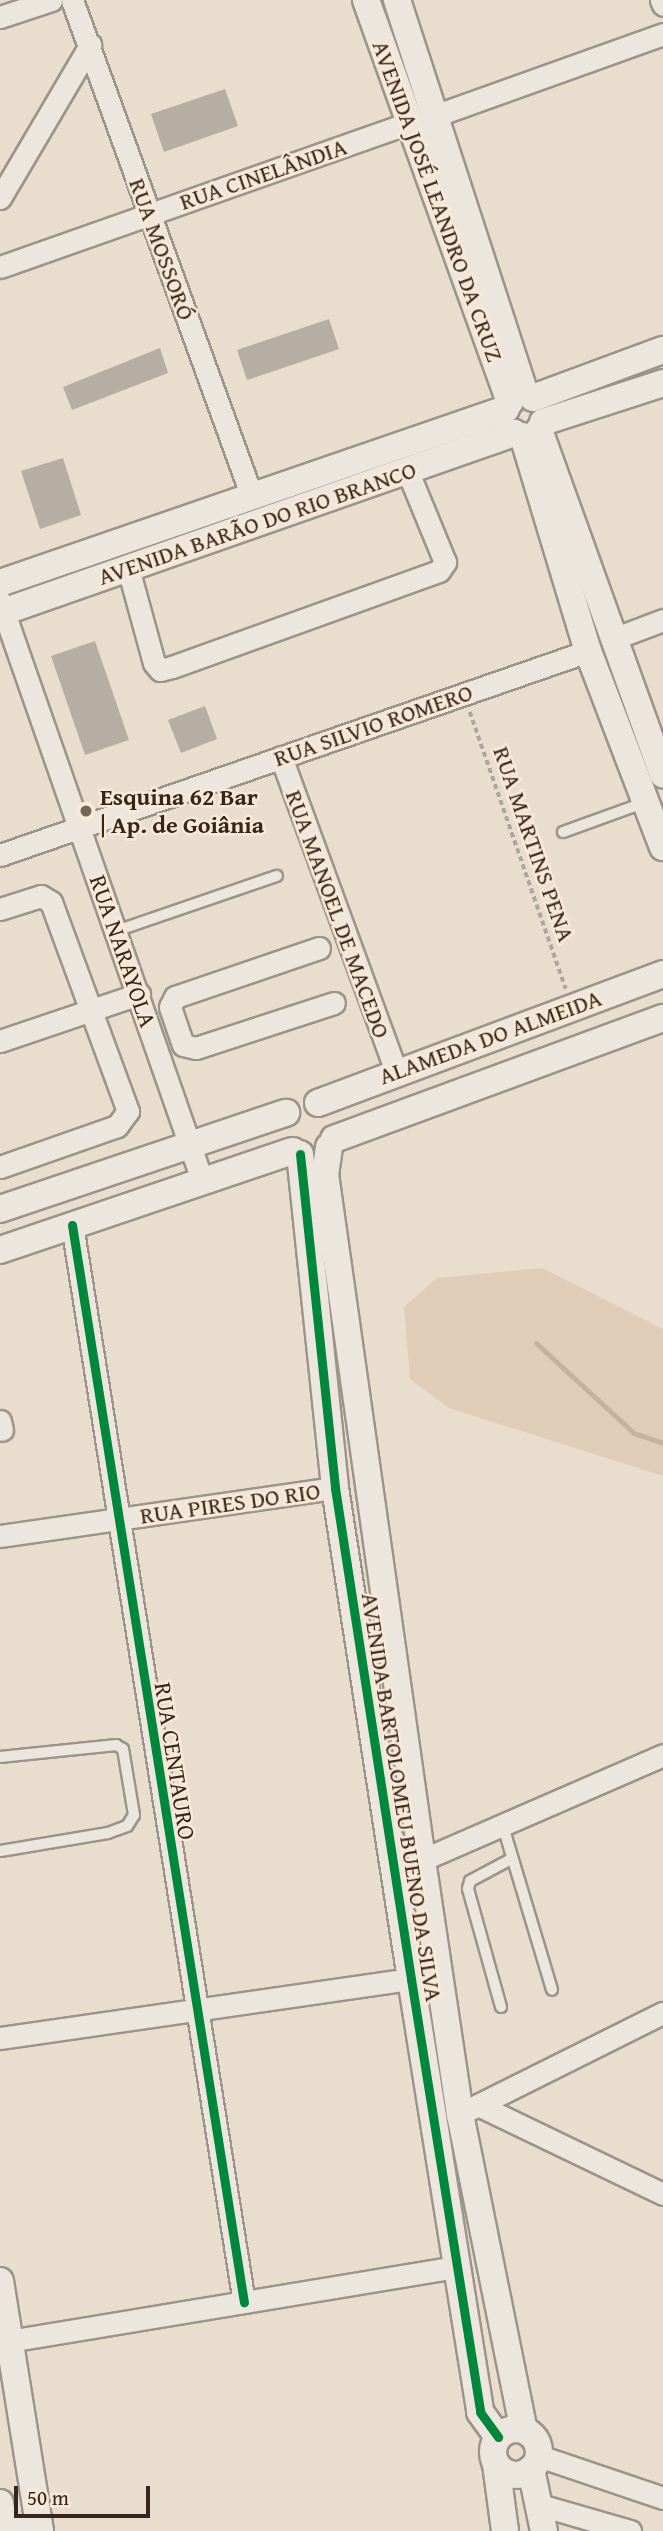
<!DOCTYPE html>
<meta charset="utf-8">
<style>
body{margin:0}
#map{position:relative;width:663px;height:2531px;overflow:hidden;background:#e9ddcd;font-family:"Gentium Book Plus",serif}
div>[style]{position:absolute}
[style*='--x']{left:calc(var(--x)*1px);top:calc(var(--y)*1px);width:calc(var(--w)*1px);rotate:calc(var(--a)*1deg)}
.green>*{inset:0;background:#dfcdb7}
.stream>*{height:5px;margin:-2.5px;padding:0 2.5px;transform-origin:2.5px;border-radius:2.5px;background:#c5b29d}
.building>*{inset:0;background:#b6ada3}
.path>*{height:3.5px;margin-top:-1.75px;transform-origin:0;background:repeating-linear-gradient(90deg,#aca69f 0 5px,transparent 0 8.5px)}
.roads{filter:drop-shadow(2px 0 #9c9389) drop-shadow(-2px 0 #9c9389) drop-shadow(0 2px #9c9389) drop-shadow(0 -2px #9c9389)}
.service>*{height:10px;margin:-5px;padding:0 5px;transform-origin:5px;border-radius:5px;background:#ede6de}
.minor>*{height:21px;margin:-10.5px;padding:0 10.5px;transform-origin:10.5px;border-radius:10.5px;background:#ede6de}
.tertiary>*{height:26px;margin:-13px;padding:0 13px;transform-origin:13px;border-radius:13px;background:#ede6de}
.tertiary>.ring{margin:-13px;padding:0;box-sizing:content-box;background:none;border:26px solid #ede6de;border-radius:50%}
.cycleway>*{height:9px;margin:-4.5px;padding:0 4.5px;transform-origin:4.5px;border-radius:4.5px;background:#00873e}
.dots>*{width:19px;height:19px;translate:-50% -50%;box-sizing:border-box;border:4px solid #f9ead6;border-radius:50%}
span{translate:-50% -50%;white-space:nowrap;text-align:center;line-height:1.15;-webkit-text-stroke:5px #f9ead6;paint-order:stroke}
.street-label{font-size:24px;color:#37261f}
.poi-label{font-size:24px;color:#37261f;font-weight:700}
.left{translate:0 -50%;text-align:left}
.scale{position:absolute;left:14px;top:2486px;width:136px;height:32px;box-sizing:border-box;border:4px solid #37261f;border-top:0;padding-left:9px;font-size:21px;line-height:24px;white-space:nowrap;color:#37261f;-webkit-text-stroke:5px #f9ead6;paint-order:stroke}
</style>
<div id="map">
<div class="green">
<i style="clip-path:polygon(542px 1268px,663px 1329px,663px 1476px,449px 1408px,410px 1379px,404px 1307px,437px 1278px)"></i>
</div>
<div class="stream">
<i style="--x:536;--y:1343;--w:133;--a:42.6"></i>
<i style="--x:634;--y:1433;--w:31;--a:19"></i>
</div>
<div class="building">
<i style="clip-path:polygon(225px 89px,238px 126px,164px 152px,151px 114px)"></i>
<i style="clip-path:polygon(329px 319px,339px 349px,247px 380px,237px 350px)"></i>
<i style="clip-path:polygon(160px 348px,168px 373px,72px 410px,63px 387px)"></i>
<i style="clip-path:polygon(63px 458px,81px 515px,40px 529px,21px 471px)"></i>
<i style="clip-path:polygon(95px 641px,129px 740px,85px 755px,51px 656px)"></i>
<i style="clip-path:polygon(205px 706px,217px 739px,181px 753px,168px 720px)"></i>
</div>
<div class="path">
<i style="--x:470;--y:712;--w:293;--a:70.9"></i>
</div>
<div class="roads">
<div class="service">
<i style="--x:563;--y:832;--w:88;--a:-19.9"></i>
<i style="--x:116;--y:931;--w:170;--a:-18.9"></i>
<i style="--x:0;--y:1757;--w:117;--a:-5.9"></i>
<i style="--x:116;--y:1745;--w:8;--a:30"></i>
<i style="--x:123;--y:1749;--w:67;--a:80.5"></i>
<i style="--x:134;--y:1815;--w:13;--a:122"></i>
<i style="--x:127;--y:1826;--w:20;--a:160"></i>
<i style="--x:108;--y:1833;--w:109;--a:170.5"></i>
<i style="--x:502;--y:1823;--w:174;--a:73.3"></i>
<i style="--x:501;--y:2007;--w:123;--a:-105.6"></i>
<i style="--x:468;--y:1889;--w:8;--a:-76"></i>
<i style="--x:470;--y:1881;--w:47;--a:-28.2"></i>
</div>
<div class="minor">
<i style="--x:72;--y:0;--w:529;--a:70.09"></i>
<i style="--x:661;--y:0;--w:5;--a:68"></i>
<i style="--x:0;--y:17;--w:54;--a:-18.4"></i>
<i style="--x:437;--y:115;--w:240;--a:-19.7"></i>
<i style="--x:0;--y:198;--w:178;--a:-59.5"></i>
<i style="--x:0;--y:267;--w:433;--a:-19.4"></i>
<i style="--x:128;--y:568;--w:98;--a:74.7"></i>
<i style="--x:154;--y:663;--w:9;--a:49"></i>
<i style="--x:160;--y:670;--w:12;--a:-14"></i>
<i style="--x:172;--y:667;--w:284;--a:-19.8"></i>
<i style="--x:439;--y:571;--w:11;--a:-56"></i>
<i style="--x:445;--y:562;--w:100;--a:-112.4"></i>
<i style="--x:0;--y:601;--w:616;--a:70.77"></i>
<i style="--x:618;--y:637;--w:48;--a:-20.7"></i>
<i style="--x:281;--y:757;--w:334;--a:69.9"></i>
<i style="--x:0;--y:855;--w:622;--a:-19.13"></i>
<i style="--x:0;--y:909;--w:43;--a:-17.6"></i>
<i style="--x:41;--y:896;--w:12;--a:31"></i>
<i style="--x:51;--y:902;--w:223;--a:69.8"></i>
<i style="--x:128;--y:1111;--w:19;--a:126"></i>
<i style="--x:117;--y:1126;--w:124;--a:160.7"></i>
<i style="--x:319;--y:948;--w:152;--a:161.2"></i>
<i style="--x:175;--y:997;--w:11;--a:117"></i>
<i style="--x:170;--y:1007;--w:40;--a:71.1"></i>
<i style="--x:183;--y:1045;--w:13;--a:13"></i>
<i style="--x:196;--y:1048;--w:145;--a:-18.1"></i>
<i style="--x:0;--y:1041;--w:147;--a:-18.7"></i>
<i style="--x:72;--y:1225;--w:1091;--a:80.93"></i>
<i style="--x:0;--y:1421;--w:9;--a:77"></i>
<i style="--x:0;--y:1536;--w:338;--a:-8.2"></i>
<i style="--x:422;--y:1860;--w:263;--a:-23.5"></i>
<i style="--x:0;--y:2038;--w:415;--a:-8.2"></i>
<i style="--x:478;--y:2105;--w:205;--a:25.7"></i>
<i style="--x:460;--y:2114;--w:227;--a:-26.5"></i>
<i style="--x:9;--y:2341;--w:454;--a:-9.4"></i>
<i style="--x:539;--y:2456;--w:131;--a:18.7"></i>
<i style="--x:540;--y:2505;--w:94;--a:16.1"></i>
</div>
<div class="tertiary">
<i style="--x:366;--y:0;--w:427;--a:70.3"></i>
<i style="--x:397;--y:0;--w:411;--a:72"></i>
<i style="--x:533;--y:398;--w:139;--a:-20.3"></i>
<i style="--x:543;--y:422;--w:126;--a:-18"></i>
<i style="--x:539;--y:430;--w:366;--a:70.2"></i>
<i style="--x:523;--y:436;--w:225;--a:73.2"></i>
<i style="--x:588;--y:651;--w:210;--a:69.1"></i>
<i style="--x:0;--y:583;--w:535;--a:-18.98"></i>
<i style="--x:0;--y:613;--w:545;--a:-19.3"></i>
<i style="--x:318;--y:1103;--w:368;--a:-20.5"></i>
<i style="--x:334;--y:1139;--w:351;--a:-20.2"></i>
<i style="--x:329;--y:1147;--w:27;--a:98"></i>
<i style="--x:325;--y:1174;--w:693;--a:81.95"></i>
<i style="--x:422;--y:1860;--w:257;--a:81.5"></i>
<i style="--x:460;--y:2114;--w:322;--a:78.6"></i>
<i style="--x:300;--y:1154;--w:336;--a:84"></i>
<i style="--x:335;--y:1488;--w:497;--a:81.2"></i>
<i style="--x:411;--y:1979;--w:438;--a:80.9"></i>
<i style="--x:480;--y:2412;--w:31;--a:54"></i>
<i style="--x:0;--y:1209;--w:302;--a:-18.6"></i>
<i style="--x:0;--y:1250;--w:309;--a:-18.7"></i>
<i style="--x:0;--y:2281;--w:252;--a:80.9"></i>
<i class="ring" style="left:493px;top:2429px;width:20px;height:20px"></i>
<i style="--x:496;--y:2464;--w:68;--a:82.3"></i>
<i style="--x:531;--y:2469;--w:63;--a:78.2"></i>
<i style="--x:0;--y:2503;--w:28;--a:80"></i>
<i style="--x:9;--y:2531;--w:31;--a:0"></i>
</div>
</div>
<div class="cycleway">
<i style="--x:300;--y:1154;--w:336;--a:84"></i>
<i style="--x:335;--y:1488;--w:497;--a:81.2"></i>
<i style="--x:411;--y:1979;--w:438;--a:80.9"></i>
<i style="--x:480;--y:2412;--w:31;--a:54"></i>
<i style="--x:72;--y:1225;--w:1091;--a:80.93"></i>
</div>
<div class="dots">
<i style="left:86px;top:811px;background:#75665c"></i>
</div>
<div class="street-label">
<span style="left:263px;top:174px;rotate:-19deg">RUA CINELÂNDIA</span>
<span style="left:438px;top:201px;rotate:70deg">AVENIDA JOSÉ LEANDRO DA CRUZ</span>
<span style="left:162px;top:249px;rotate:70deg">RUA MOSSORÓ</span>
<span style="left:257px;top:523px;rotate:-19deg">AVENIDA BARÃO DO RIO BRANCO</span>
<span style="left:373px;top:725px;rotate:-19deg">RUA SILVIO ROMERO</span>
<span style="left:534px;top:844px;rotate:71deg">RUA MARTINS PENA</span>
<span style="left:338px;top:914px;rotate:70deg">RUA MANOEL DE MACEDO</span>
<span style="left:123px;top:951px;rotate:71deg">RUA NARAYOLA</span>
<span style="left:490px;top:1037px;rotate:-20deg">ALAMEDA DO ALMEIDA</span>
<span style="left:230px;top:1503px;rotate:-8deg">RUA PIRES DO RIO</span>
<span style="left:175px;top:1761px;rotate:81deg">RUA CENTAURO</span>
<span style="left:402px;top:1797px;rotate:81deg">AVENIDA BARTOLOMEU BUENO DA SILVA</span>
</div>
<div class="poi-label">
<span class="left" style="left:100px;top:811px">Esquina 62 Bar<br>| Ap. de Goiânia</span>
</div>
<div class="scale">50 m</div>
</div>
